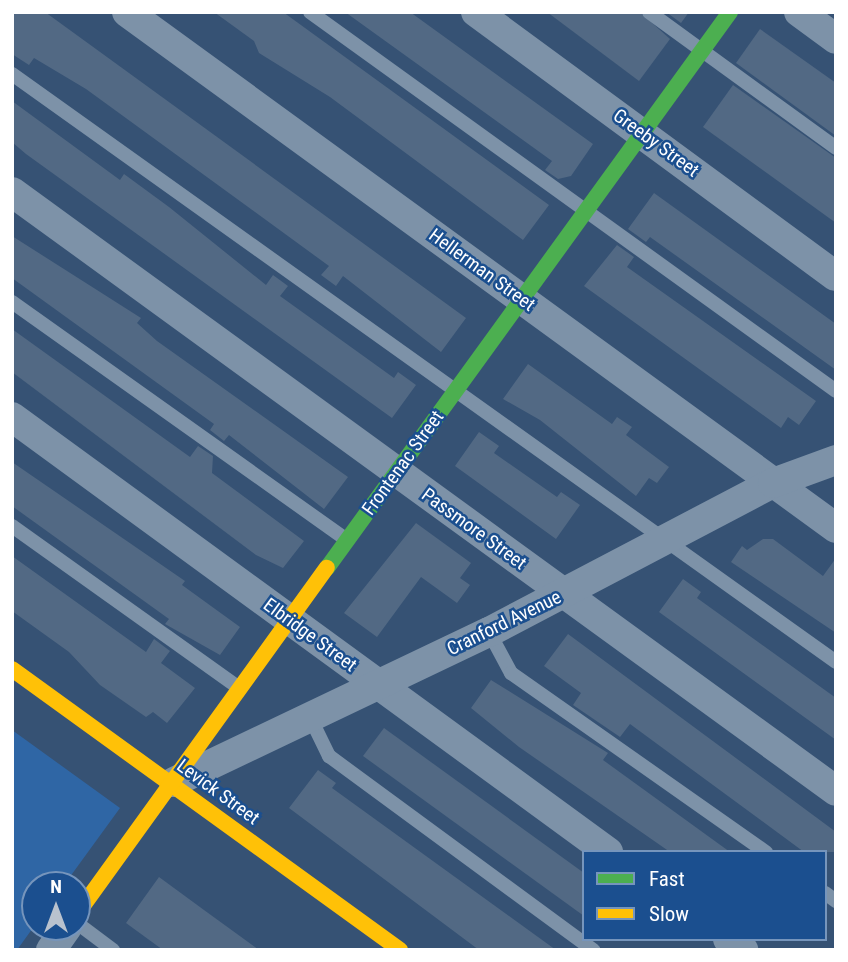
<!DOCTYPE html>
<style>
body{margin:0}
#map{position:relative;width:848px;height:962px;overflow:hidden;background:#365274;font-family:"Roboto Condensed",sans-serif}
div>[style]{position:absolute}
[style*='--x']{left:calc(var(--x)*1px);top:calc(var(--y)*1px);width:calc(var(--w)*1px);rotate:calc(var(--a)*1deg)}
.green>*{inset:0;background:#2f66a5}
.building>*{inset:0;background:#526984}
.lane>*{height:14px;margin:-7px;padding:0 7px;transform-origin:7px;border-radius:7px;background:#7d92a8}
.street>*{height:30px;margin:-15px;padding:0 15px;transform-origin:15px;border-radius:15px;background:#7d92a8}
.fast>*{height:16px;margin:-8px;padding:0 8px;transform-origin:8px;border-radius:8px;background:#4caf50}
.slow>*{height:16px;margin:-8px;padding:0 8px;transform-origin:8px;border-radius:8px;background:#ffc107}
span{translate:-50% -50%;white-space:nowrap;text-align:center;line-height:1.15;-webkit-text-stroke:5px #1b4f8f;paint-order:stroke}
.street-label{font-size:19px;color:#fff}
.frame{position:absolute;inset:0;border:14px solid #fff;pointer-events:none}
.legend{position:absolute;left:582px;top:850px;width:245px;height:91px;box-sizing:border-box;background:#1b4f8f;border:2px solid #7695bc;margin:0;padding:9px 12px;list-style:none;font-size:21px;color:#fff}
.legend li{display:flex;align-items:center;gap:14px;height:35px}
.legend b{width:35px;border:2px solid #7695bc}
.north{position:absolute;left:21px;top:871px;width:70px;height:70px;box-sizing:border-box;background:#1b4f8f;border:2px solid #7695bc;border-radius:50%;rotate:0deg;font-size:19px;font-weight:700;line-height:28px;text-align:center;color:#fff}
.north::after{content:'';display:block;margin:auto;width:24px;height:32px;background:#b9c2ce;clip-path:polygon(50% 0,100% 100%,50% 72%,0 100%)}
</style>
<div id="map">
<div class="green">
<i style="clip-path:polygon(12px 730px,120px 808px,64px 885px,35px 885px,35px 925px,17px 950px,12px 950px)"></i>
</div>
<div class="building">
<i style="clip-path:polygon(12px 12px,45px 12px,466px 318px,441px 352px,343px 276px,336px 286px,321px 275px,329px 266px,86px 89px,34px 58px,29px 65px,12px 54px)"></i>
<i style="clip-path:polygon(214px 12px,283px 12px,549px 205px,523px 240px,330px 97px,259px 53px,254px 41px)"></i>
<i style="clip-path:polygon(345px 12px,410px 12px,593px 144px,571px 176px,558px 179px,545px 170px,552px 161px)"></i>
<i style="clip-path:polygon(547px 12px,640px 12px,670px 39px,639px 81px)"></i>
<i style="clip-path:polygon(666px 12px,689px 12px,681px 23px)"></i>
<i style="clip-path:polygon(760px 29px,836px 83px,836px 136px,736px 63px)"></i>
<i style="clip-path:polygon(733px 85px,836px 158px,836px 223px,703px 127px)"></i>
<i style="clip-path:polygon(12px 101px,120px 180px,124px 174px,169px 207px,266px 285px,273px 275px,288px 286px,280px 296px,394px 378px,398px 372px,416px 385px,392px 418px,26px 154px,12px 142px)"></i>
<i style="clip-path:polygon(654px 193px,836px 324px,836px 370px,650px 237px,646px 242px,628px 229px)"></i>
<i style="clip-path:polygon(12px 236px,141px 318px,137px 323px,157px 341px,348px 477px,324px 509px,229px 435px,224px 441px,210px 430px,214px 424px,12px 278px)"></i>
<i style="clip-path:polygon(617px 245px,634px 257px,627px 267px,816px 401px,799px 425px,788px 417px,781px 428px,584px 286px)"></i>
<i style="clip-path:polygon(12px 329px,190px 457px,198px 446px,213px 456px,212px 473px,304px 541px,283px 568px,256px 555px,12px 372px)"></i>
<i style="clip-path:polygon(528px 364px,612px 424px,617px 417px,632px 427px,626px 435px,669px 467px,657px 483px,649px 478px,636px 496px,540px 420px,503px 399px)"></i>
<i style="clip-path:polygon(479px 432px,499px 446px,494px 453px,557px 497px,561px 492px,580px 505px,556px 539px,455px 466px)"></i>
<i style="clip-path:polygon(12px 462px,185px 581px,182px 585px,240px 627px,220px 655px,165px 624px,169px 619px,12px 506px)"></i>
<i style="clip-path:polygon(416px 523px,471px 563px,460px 578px,470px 585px,457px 603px,421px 577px,377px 637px,344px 613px)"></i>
<i style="clip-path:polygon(763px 539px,773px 539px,823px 576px,836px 558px,836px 633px,731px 562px,742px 546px,747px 550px)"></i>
<i style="clip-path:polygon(12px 556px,146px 652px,154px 639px,170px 651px,161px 663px,195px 688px,167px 723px,153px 712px,146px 717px,100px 685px,69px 652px,12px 611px)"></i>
<i style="clip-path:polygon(683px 579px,701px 592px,697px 598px,836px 698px,836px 740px,659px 612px)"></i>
<i style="clip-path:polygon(568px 634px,836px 832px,836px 852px,804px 852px,630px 724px,620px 737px,573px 705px,581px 693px,544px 666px)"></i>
<i style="clip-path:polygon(491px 680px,608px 753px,603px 760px,730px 852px,670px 852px,519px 747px,471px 708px)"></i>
<i style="clip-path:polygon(384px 728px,584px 873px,584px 916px,363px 756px)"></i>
<i style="clip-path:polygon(318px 770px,336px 783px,332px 788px,556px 950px,479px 950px,289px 808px)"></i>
<i style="clip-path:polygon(159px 877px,204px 910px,259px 950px,163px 950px,126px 923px)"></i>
</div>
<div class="lane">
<i style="--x:310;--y:12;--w:648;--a:35.77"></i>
<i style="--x:649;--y:12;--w:231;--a:36"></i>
<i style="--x:12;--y:74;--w:1012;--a:35.51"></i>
<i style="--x:12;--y:302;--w:410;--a:35.4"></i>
<i style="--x:12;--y:526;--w:279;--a:35.5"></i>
<i style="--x:489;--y:632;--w:47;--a:61.8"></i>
<i style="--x:511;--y:673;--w:312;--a:35.1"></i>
<i style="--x:309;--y:715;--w:46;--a:64"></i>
<i style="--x:329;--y:756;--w:328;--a:36.3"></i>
<i style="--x:825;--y:893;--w:14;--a:36"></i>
<i style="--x:77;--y:923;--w:45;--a:36.9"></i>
</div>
<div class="street">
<i style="--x:127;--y:12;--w:877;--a:36.05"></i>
<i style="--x:476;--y:12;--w:446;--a:36.3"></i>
<i style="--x:799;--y:12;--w:46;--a:36.1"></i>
<i style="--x:12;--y:192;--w:1019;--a:36.01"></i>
<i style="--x:12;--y:417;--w:738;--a:36.12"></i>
<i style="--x:174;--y:782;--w:349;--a:-25.5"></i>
<i style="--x:489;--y:632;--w:321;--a:-27.7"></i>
<i style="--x:773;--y:483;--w:67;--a:-20.1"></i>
<i style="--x:728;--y:939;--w:19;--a:36"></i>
<i style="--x:51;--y:950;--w:28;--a:-55"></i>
</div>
<div class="fast">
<i style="--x:327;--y:568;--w:687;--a:-54.06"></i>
</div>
<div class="slow">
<i style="--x:12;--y:669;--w:479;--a:35.9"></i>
<i style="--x:77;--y:914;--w:427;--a:-54.2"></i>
</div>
<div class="street-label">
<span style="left:656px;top:143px;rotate:36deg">Greeby Street</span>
<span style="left:482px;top:270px;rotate:36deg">Hellerman Street</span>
<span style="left:403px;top:463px;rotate:-54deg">Frontenac Street</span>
<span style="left:474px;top:529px;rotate:36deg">Passmore Street</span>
<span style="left:504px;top:623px;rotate:-26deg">Cranford Avenue</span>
<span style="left:310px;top:635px;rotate:36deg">Elbridge Street</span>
<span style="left:218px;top:792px;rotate:36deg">Levick Street</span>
</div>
<div class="frame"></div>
<ul class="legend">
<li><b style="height:9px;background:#4caf50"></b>Fast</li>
<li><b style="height:9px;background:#ffc107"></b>Slow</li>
</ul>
<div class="north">N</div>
</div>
